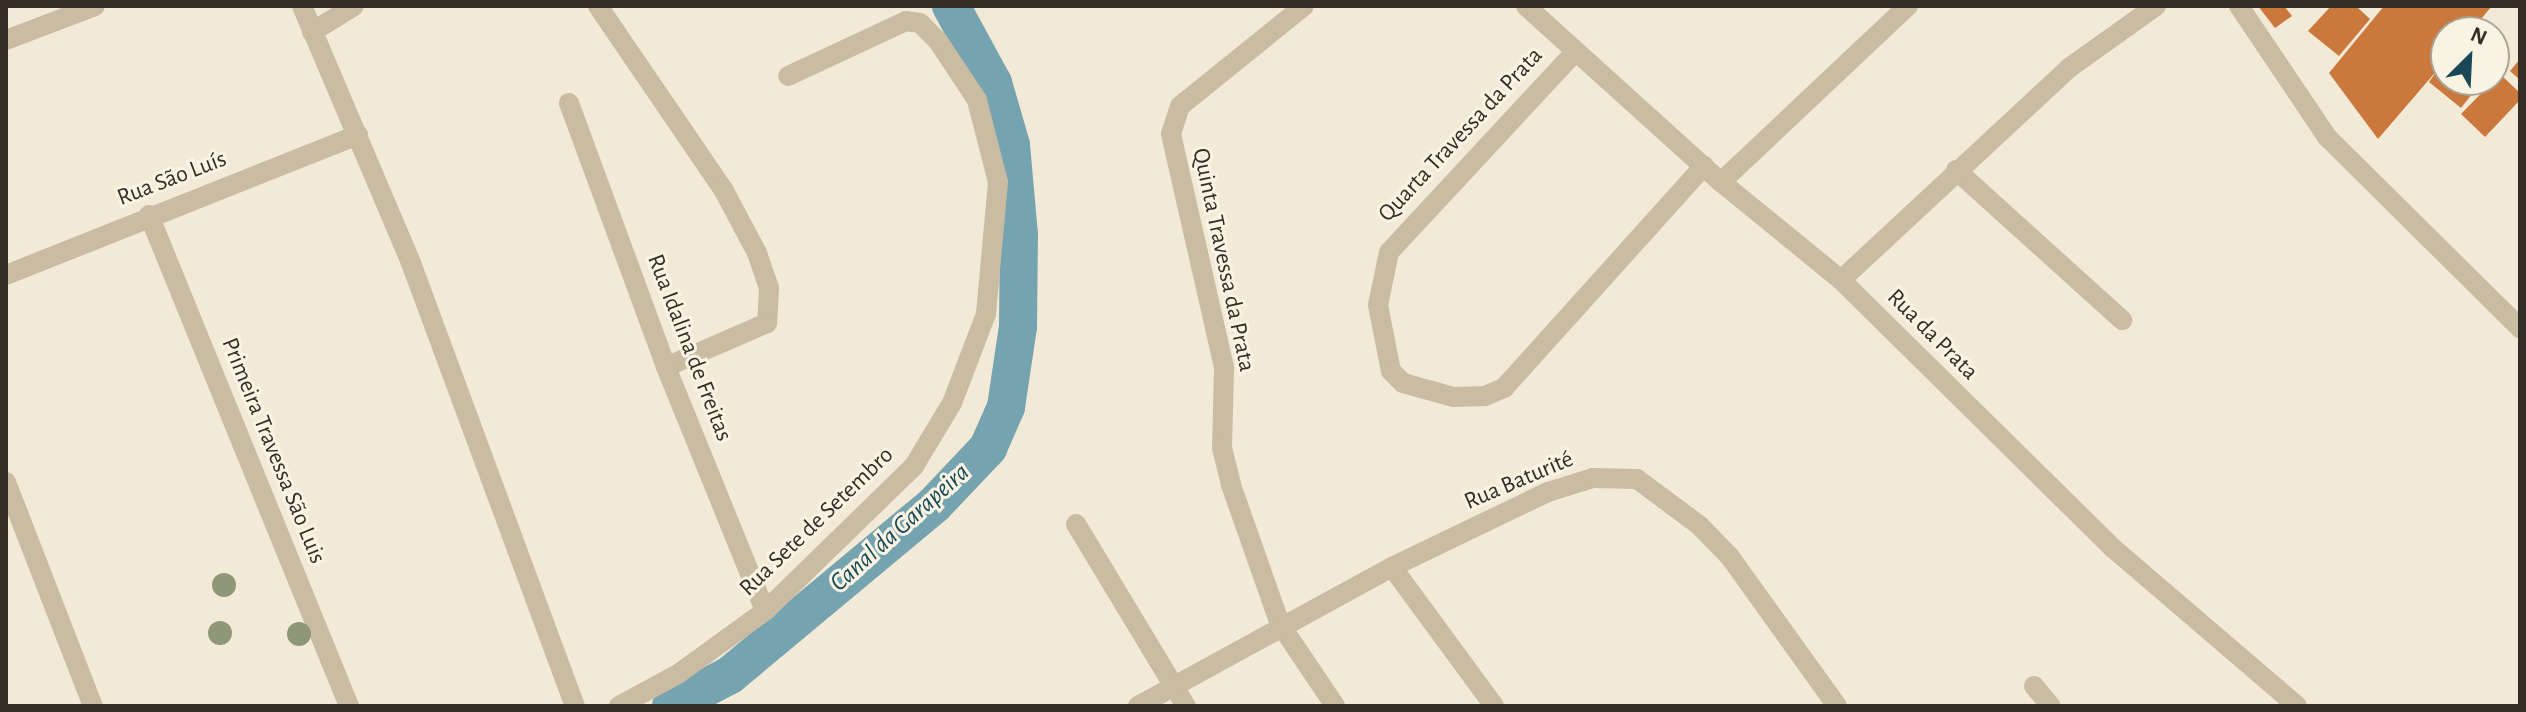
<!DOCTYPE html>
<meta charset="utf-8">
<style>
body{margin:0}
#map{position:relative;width:2526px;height:712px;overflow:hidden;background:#f2ead7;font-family:"Alegreya Sans",sans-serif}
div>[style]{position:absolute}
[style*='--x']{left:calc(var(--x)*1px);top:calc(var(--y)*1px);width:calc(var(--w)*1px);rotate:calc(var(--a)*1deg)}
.canal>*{height:38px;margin:-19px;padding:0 19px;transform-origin:19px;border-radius:19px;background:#75a3af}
.building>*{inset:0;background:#cb783c}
.minor>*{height:20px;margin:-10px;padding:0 10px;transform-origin:10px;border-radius:10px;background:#cabba3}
.tertiary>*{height:20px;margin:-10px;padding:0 10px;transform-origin:10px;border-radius:10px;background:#cabba3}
.trees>*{width:24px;height:24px;margin:-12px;border-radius:50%;background:#8e9777}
span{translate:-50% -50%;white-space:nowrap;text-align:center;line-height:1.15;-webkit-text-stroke:6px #f9f3e3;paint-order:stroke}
.street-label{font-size:24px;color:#342d25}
.water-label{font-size:26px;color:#194857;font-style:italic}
.frame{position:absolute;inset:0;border:8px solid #342d25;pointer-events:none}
.north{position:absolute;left:2430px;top:16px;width:80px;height:80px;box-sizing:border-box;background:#f9f3e3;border:2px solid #aaa497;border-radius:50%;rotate:24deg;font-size:22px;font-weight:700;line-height:32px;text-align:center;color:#342d25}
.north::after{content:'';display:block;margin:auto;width:28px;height:36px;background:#194857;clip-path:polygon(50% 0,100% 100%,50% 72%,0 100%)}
</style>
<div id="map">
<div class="canal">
<i style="--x:671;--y:706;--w:67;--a:-27.7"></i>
<i style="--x:730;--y:675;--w:266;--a:-39.8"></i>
<i style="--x:934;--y:505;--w:79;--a:-46.5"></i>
<i style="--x:988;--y:448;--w:45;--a:-66.3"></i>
<i style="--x:1006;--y:407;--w:81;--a:-81.5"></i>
<i style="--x:1018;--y:327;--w:92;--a:-89.4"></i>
<i style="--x:1019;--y:235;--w:90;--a:-95.1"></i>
<i style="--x:1011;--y:145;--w:65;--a:-106.2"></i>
<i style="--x:993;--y:83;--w:88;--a:-118.6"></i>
</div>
<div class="building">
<i style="clip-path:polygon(2258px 6px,2284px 6px,2292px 16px,2275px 28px)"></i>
<i style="clip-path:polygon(2331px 6px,2356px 6px,2370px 19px,2339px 56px,2308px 31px)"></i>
<i style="clip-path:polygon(2384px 6px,2492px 6px,2470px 32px,2446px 32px,2446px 80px,2483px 80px,2461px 108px,2429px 82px,2439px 68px,2378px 139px,2329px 73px)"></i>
<i style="clip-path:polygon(2520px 59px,2520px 80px,2510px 71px)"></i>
<i style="clip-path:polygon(2500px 74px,2520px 93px,2520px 100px,2485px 137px,2461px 114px)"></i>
</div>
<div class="minor">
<i style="--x:598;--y:6;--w:222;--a:55.7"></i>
<i style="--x:723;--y:189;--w:72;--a:62"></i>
<i style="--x:757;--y:253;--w:37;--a:71"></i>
<i style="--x:769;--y:288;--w:35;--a:93"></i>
<i style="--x:767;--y:323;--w:110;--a:156.5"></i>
<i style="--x:1304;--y:6;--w:159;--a:141.1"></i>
<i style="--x:1180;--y:106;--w:29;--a:108"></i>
<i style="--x:1171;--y:134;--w:240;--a:77.2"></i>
<i style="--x:1224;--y:368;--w:80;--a:91.4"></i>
<i style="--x:1222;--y:448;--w:38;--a:76"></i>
<i style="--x:1231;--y:485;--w:147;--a:70.6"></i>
<i style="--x:1280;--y:624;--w:99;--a:56.1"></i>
<i style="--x:1526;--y:6;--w:263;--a:42.1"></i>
<i style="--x:1721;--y:182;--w:155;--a:39.2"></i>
<i style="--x:1841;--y:280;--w:383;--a:44.6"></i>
<i style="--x:2114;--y:549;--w:241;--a:40.6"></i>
<i style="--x:2239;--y:6;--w:158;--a:56.1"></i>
<i style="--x:2327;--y:137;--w:272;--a:44.7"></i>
<i style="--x:312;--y:32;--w:49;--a:-31.8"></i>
<i style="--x:6;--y:40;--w:95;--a:-20.9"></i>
<i style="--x:1575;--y:52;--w:273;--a:132.9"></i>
<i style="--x:1389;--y:252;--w:54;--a:101.7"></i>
<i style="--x:1378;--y:305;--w:67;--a:78.9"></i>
<i style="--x:1391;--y:371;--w:17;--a:45"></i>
<i style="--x:1403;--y:383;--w:52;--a:15.6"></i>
<i style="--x:1453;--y:397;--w:32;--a:-2"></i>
<i style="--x:1485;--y:396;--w:21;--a:-23"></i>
<i style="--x:1504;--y:388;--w:299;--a:-48"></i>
<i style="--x:569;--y:103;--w:281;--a:69.8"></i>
<i style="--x:666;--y:367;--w:263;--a:67.9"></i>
<i style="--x:1956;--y:170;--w:224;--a:42.1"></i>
<i style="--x:1721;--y:182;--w:257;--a:-43.3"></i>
<i style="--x:149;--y:215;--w:530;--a:67.84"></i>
<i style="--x:6;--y:275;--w:379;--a:-21.7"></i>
<i style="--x:1841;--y:280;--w:311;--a:-42.9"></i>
<i style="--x:2069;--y:68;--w:107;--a:-35.5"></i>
<i style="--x:6;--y:482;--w:240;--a:68.8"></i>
<i style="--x:1076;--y:524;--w:213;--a:58.9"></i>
<i style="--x:1392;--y:567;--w:172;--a:53.7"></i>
<i style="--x:2034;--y:686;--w:26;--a:50"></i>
<i style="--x:619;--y:706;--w:67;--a:-28.5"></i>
<i style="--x:678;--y:674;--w:107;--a:-35.9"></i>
<i style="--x:765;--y:611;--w:208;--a:-44.2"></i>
<i style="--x:914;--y:466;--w:74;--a:-58.9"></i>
<i style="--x:952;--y:403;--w:95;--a:-69.1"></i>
<i style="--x:986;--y:314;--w:133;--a:-84.8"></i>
<i style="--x:998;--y:182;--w:85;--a:-104.4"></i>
<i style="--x:977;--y:100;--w:71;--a:-123.5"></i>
<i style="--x:938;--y:41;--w:25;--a:-135"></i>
<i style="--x:920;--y:23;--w:14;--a:-172"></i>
<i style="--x:906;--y:21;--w:130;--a:155"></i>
<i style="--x:1138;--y:706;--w:290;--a:-28.7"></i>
<i style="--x:1392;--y:567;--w:173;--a:-25.7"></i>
<i style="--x:1548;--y:492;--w:47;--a:-17.3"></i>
<i style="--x:1593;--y:478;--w:44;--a:1.3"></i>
<i style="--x:1637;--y:479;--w:77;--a:36.6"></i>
<i style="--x:1699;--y:525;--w:45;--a:45.9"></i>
<i style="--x:1730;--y:557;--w:183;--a:54.3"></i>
</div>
<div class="tertiary">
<i style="--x:302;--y:6;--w:279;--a:67"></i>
<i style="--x:411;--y:263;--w:472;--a:69.7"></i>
</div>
<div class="trees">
<i style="left:224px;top:585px"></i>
<i style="left:220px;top:633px"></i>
<i style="left:299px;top:634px"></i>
</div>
<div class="street-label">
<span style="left:1461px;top:135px;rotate:-47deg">Quarta Travessa da Prata</span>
<span style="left:172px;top:179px;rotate:-21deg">Rua São Luís</span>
<span style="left:1223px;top:260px;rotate:78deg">Quinta Travessa da Prata</span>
<span style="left:1932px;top:335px;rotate:45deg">Rua da Prata</span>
<span style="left:689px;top:348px;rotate:69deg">Rua Idalina de Freitas</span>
<span style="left:273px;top:451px;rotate:68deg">Primeira Travessa São Luis</span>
<span style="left:1519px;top:481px;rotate:-23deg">Rua Baturité</span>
<span style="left:817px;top:522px;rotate:-44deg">Rua Sete de Setembro</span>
</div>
<div class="water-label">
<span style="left:900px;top:528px;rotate:-42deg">Canal da Garapeira</span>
</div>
<div class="frame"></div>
<div class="north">N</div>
</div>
